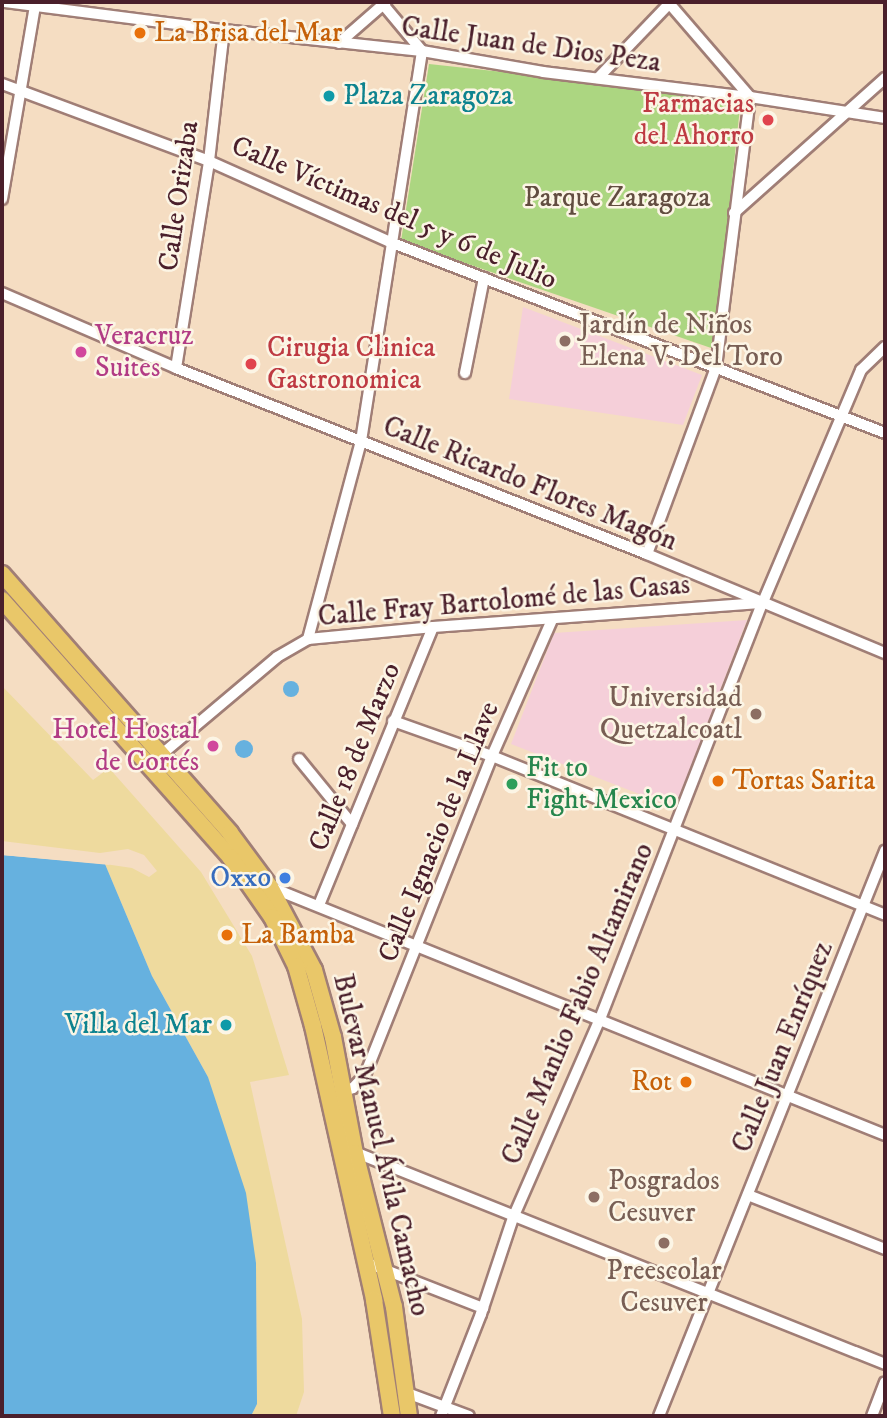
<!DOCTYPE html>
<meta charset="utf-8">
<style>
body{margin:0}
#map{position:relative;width:887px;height:1418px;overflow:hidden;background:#f5ddc2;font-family:"IM FELL DW Pica",serif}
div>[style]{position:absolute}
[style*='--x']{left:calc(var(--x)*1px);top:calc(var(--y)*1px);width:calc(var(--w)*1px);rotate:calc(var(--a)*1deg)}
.built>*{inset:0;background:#f5cfd9}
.green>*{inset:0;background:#acd681}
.sand>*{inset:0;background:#eeda9e}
.water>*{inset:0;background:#66b1df}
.round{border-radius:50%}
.pier>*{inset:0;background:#f5ddc2}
.roads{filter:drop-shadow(2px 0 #a07e76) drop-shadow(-2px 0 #a07e76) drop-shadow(0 2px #a07e76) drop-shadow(0 -2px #a07e76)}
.minor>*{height:10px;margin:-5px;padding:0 5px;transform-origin:5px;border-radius:5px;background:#fff}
.primary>*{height:16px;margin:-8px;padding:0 8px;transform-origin:8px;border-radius:8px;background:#e9c769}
.dots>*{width:19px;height:19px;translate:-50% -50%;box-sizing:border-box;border:4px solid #fcf5e5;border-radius:50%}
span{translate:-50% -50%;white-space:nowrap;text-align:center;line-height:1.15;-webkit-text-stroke:5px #fcf5e5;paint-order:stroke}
.food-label{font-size:28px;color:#c56008}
.left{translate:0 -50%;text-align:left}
.right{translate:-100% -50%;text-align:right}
.street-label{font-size:28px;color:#4a1f2b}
.culture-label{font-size:28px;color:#0d838f}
.health-label{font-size:28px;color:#be3a42}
.park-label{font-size:28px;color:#624d40}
.education-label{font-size:28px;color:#785e54}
.hotel-label{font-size:28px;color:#b23c85}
.leisure-label{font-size:28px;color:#27864d}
.shop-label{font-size:28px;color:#366cbe}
.frame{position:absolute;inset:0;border:4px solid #4a1f2b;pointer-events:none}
</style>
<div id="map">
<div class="built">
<i style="clip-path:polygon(523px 307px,702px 375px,683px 425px,509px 399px)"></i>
<i style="clip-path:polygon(747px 620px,675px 808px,511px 744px,554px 633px)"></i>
</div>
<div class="green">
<i style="clip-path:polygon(429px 64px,741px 98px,714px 349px,401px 241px)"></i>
</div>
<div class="sand">
<i style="clip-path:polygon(2px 686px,93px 780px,109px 768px,201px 872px,252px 956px,289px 1075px,250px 1082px,302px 1319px,304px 1392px,296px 1416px,251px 1416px,257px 1404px,256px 1263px,208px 1077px,152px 976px,105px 864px,132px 868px,149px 877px,157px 871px,144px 855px,128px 849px,100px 853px,2px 841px)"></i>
</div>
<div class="water">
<i class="round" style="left:283px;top:681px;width:16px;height:16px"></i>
<i class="round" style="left:235px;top:740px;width:18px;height:18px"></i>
<i style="clip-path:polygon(2px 855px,105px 864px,152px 976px,208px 1077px,246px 1193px,256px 1263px,257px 1404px,251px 1416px,2px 1416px)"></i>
</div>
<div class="pier">
<i style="clip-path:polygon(2px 852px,106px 861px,110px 865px,2px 855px)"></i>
</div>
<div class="roads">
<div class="minor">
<i style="--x:4;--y:2;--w:222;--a:7.3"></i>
<i style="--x:224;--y:30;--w:199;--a:6.1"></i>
<i style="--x:422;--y:51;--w:123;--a:9.8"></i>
<i style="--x:543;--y:72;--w:209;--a:6.9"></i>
<i style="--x:750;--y:97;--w:137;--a:8.8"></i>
<i style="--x:339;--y:43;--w:62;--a:-41.1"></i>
<i style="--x:598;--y:78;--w:105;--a:-46.2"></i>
<i style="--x:2;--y:84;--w:221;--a:20.4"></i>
<i style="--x:209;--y:161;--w:198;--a:24.1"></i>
<i style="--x:390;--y:242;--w:531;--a:21.1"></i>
<i style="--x:2;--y:199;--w:197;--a:-80.3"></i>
<i style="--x:734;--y:213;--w:203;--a:-41.8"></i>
<i style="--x:2;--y:293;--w:189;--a:23.3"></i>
<i style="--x:176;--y:368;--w:506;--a:21.55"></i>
<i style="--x:647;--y:554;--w:258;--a:22.6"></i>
<i style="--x:176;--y:368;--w:210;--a:-80.9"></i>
<i style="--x:209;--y:161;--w:132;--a:-83.5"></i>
<i style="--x:465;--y:373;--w:97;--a:-78.7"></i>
<i style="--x:647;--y:554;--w:199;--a:-69.7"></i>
<i style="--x:716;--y:367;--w:272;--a:-82.8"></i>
<i style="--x:750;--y:97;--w:125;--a:-130.8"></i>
<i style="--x:308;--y:639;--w:205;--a:-75"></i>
<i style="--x:361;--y:441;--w:395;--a:-81.1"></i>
<i style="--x:422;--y:51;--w:64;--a:-129.9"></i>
<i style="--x:393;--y:721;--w:105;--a:19.5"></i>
<i style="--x:492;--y:756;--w:424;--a:22"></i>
<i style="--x:162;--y:754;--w:150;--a:-40.1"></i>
<i style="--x:277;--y:657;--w:36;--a:-30"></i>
<i style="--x:308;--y:639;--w:126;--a:-5.5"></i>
<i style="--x:433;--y:627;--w:328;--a:-4.2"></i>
<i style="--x:299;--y:759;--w:84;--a:50.8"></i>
<i style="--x:270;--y:887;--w:663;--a:21.96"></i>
<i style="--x:319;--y:905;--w:300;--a:-67.7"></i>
<i style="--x:344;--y:1091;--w:9;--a:-18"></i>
<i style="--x:353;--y:1088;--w:18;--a:-47"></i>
<i style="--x:365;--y:1075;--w:343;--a:-68.3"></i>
<i style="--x:492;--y:756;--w:149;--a:-66.2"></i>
<i style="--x:352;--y:1151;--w:574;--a:21.78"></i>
<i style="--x:748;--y:1195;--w:147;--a:21.5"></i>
<i style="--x:365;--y:1262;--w:127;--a:21.3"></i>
<i style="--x:407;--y:1393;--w:66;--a:20.4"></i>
<i style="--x:441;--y:1416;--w:110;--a:-68.6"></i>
<i style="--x:481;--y:1314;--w:101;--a:-71.6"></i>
<i style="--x:513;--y:1218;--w:217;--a:-66.4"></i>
<i style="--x:600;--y:1019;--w:448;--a:-68.7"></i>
<i style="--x:763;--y:602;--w:252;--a:-67.1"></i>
<i style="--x:861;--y:370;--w:33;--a:-44"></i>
<i style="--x:659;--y:1416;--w:609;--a:-68.2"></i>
<i style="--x:872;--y:1416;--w:36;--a:-69"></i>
</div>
<div class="primary">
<i style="--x:2;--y:574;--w:345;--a:48.6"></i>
<i style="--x:230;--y:833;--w:67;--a:53.5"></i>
<i style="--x:270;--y:887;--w:94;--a:62.1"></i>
<i style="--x:314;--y:970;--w:70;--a:74.2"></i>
<i style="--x:333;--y:1037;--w:118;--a:79.3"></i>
<i style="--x:355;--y:1153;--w:159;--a:75.8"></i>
<i style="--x:394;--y:1307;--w:110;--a:82.2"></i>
<i style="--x:2;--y:600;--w:344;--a:48.4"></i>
<i style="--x:230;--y:857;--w:73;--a:55"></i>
<i style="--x:272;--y:917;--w:55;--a:63.9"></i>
<i style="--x:296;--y:966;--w:62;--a:74.2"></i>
<i style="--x:313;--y:1026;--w:281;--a:77.4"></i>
<i style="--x:374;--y:1300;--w:117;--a:81.2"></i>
</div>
</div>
<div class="dots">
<i style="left:140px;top:33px;background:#e8710a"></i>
<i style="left:329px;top:96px;background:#0f9aa8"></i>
<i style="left:768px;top:120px;background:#e0444e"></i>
<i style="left:565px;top:341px;background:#8d6e63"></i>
<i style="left:81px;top:352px;background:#d1479c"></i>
<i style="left:251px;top:364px;background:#e0444e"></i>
<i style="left:756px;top:714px;background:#8d6e63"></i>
<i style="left:213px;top:746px;background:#d1479c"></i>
<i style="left:718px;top:781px;background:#e8710a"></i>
<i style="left:512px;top:784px;background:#2e9e5b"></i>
<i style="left:285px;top:878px;background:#3f7fe0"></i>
<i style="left:227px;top:935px;background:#e8710a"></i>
<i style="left:226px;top:1025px;background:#0f9aa8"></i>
<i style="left:686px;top:1082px;background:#e8710a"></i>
<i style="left:594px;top:1197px;background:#8d6e63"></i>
<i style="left:664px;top:1243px;background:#8d6e63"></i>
</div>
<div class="food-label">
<span class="left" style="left:154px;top:33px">La Brisa del Mar</span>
<span class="left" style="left:732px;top:781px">Tortas Sarita</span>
<span class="left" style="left:241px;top:935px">La Bamba</span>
<span class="right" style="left:672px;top:1082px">Rot</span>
</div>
<div class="street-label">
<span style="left:531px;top:45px;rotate:8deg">Calle Juan de Dios Peza</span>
<span style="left:179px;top:196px;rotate:-82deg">Calle Orizaba</span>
<span style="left:394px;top:213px;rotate:23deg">Calle Víctimas del 5 y 6 de Julio</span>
<span style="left:530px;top:484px;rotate:22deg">Calle Ricardo Flores Magón</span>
<span style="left:504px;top:601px;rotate:-5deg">Calle Fray Bartolomé de las Casas</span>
<span style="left:355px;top:757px;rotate:-68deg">Calle 18 de Marzo</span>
<span style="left:439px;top:832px;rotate:-68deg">Calle Ignacio de la Llave</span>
<span style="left:578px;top:1004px;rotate:-67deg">Calle Manlio Fabio Altamirano</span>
<span style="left:783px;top:1047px;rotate:-68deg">Calle Juan Enríquez</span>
<span style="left:381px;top:1145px;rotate:77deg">Bulevar Manuel Ávila Camacho</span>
</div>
<div class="culture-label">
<span class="left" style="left:343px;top:96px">Plaza Zaragoza</span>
<span class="right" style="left:212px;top:1025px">Villa del Mar</span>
</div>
<div class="health-label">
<span class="right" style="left:754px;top:120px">Farmacias<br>del Ahorro</span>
<span class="left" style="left:267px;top:364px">Cirugia Clinica<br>Gastronomica</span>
</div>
<div class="park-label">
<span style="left:617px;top:198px">Parque Zaragoza</span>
</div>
<div class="education-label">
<span class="left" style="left:579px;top:341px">Jardín de Niños<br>Elena V. Del Toro</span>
<span class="right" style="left:742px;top:714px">Universidad<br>Quetzalcoatl</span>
<span class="left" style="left:608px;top:1197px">Posgrados<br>Cesuver</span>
<span style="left:664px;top:1287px">Preescolar<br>Cesuver</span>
</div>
<div class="hotel-label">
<span class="left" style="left:95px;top:352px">Veracruz<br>Suites</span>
<span class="right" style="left:199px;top:746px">Hotel Hostal<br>de Cortés</span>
</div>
<div class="leisure-label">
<span class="left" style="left:526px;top:784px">Fit to<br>Fight Mexico</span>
</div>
<div class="shop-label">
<span class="right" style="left:271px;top:878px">Oxxo</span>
</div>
<div class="frame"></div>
</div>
